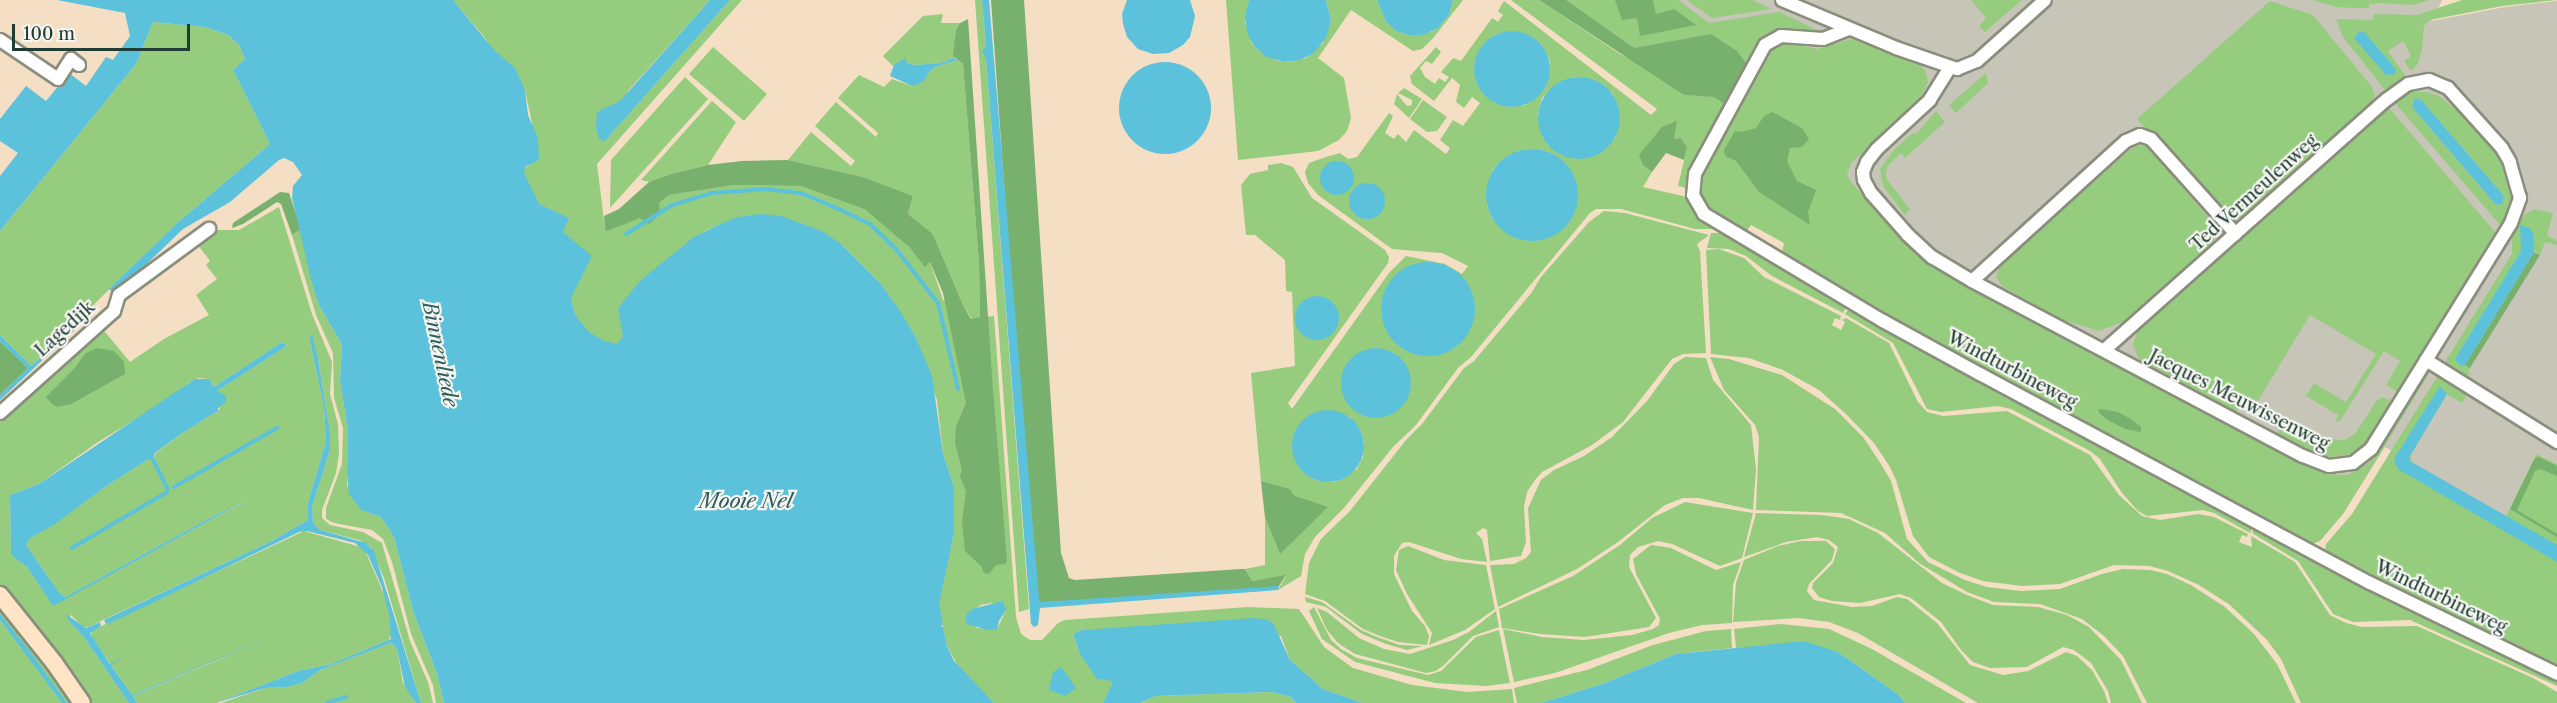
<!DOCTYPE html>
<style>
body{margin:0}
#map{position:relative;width:2557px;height:703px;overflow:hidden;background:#f4dec4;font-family:"Libre Caslon Text",serif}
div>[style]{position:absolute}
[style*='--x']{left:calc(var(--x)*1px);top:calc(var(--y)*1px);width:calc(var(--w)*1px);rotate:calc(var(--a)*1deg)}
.industrial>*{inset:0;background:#c7c5b8}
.green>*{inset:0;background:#96cc7e}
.forest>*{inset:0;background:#78b06d}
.water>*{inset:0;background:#5cc1da}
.round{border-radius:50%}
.stream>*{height:4px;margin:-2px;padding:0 2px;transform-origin:2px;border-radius:2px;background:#5cc1da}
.roads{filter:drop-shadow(2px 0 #8a8e7c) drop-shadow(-2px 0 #8a8e7c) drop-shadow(0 2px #8a8e7c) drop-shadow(0 -2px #8a8e7c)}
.street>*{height:12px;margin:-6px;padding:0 6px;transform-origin:6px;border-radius:6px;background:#fff}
.secondary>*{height:16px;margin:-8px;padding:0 8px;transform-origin:8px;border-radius:8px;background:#ffe4c6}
span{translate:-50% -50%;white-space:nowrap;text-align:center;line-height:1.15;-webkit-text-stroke:4.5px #f6f6f2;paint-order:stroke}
.street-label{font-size:18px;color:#1f3d34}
.water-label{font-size:20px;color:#2e5e5e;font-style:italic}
.scale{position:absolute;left:12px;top:24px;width:178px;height:27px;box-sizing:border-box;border:3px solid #1f3d34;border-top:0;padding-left:8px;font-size:18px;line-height:21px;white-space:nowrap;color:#1f3d34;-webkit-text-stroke:4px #f6f6f2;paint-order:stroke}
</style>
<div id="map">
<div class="industrial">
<i style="clip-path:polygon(1547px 0,2442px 0,2432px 21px,2505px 7px,2557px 1px,2557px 464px,2536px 454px,2506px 516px,2385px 447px,2343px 514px,1931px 324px,1744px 99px,1728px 127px)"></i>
</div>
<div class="green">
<i style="clip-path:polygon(evenodd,453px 0,710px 0,628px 91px,605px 141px,730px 0,742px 0,597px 164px,605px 229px,613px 229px,625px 222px,640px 218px,669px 195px,734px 185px,801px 186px,866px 210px,880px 221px,909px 247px,925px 266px,930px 262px,943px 300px,972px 319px,963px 305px,933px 234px,908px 214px,913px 196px,863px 177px,788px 160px,811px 132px,851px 166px,855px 161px,815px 126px,836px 102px,876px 137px,878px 133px,838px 98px,859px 75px,884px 87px,892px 79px,912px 86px,935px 67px,958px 60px,963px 64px,979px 263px,980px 317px,977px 318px,994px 316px,1016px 617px,1021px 634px,1030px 640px,1042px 640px,1058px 623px,1065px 620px,1248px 607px,1299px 609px,1324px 647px,1353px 668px,1412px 685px,1468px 692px,1512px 689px,1514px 703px,1362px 703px,1323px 689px,1290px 660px,1281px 636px,1082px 630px,1073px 634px,1080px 654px,1113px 681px,1103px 703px,994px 703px,961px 672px,947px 646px,938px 604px,954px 533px,954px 487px,943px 454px,937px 400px,915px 336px,880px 283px,841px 244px,720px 224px,705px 231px,643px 284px,619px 345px,591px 340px,575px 315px,571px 298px,569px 250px,536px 209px,522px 169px,530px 165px,532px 123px,525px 90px,501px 65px,485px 38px,453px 0,991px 603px,1006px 610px,997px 629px,977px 628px,965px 616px,981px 605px,991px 603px)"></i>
<i style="clip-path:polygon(975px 0,982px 0,986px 46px,983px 54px,986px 57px,1029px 609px,1019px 612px)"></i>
<i style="clip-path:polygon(1226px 0,1249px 0,1245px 23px,1252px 44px,1259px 51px,1278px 61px,1288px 62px,1306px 58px,1323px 43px,1331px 20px,1326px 0,1377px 0,1386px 22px,1396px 31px,1412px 36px,1431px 32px,1438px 28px,1449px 15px,1453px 0,1463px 0,1434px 37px,1422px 49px,1413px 51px,1351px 10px,1318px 58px,1344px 78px,1351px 118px,1347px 131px,1339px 140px,1318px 151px,1238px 160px)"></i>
<i style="clip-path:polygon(evenodd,1511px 0,1539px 0,1620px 54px,1641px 64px,1684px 95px,1714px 97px,1726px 105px,1689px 174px,1686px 188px,1678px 186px,1687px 148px,1674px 139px,1675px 129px,1643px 165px,1652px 172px,1643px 187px,1687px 197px,1694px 212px,1712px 229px,1695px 229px,1621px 209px,1596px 209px,1590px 213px,1471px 357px,1458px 368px,1416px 425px,1393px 447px,1344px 508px,1315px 537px,1305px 554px,1301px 576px,1278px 590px,1286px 576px,1252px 581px,1245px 569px,1265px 565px,1265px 518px,1280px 554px,1295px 496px,1290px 489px,1261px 481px,1251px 373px,1295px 366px,1292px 292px,1286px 291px,1285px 260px,1255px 235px,1246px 235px,1241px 185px,1250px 174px,1268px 170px,1268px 165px,1281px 163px,1293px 167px,1312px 198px,1385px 250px,1389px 257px,1388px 263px,1288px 403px,1292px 409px,1389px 273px,1406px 256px,1445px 264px,1462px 274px,1468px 266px,1442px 253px,1392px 249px,1318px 195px,1308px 183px,1305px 172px,1309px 163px,1326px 157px,1340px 153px,1348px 159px,1357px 157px,1389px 113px,1393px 116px,1385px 133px,1394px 139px,1398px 134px,1406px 142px,1414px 130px,1446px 154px,1450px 148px,1440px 140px,1453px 120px,1463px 126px,1480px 103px,1472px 97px,1464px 108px,1456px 102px,1460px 85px,1452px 78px,1434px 101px,1412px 84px,1410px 76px,1436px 47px,1441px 52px,1432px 64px,1426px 61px,1420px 68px,1425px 77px,1435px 84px,1439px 78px,1445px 82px,1449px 77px,1441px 72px,1453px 58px,1461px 61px,1492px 18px,1498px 22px,1503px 15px,1498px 11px,1504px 1px,1651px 115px,1657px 109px,1511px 0,1497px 34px,1532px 37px,1541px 44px,1550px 61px,1550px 72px,1545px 88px,1526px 105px,1510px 107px,1494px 102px,1483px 93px,1476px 81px,1474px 64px,1478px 54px,1488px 40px,1497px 34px,1511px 0,1574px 77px,1595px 80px,1612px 93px,1618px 106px,1620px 118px,1616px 136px,1607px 148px,1594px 156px,1561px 155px,1547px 144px,1540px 130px,1538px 113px,1542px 98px,1557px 83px,1574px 77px,1511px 0,1526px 149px,1546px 151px,1556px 156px,1566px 164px,1576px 182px,1578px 199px,1571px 218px,1560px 231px,1545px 239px,1504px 231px,1492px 218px,1487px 206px,1486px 192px,1493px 170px,1497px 165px,1526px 149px,1511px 0,1429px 262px,1449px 267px,1463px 278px,1472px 293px,1474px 313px,1470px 330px,1457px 346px,1451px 350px,1417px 355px,1399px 346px,1388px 333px,1381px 314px,1382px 300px,1388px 284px,1403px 269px,1429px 262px,1511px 0,1311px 297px,1320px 297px,1337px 312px,1336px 328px,1326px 338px,1311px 297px,1511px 0,1375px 348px,1394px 353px,1411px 386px,1401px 407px,1379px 417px,1364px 415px,1349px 405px,1342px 386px,1344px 371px,1352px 358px,1365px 350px,1375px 348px,1511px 0,1324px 411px,1335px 411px,1350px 417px,1361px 431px,1364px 442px,1363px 457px,1357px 469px,1334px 482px,1315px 480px,1293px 453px,1293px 442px,1300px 425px,1314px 413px,1324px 411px)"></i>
<i style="clip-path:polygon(1566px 0,1678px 0,1709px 23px,1779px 12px,1824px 33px,1794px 29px,1773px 32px,1763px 38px,1747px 64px,1737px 51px,1711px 34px,1634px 48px)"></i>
<i style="clip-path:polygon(1687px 0,1753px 0,1771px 9px,1712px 18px)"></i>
<i style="clip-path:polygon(1971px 0,2022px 0,1985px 32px,1979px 26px,1986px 18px)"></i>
<i style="clip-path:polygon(2313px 0,2429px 0,2413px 5px,2378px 3px,2369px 4px,2369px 8px,2354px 8px,2336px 7px)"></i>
<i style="clip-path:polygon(2462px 0,2557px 0,2502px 6px,2430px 20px,2424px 26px,2422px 49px,2418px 64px,2411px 71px,2404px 61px,2411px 56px,2403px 41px,2388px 51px,2405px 75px,2386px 91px,2343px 37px,2336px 19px,2373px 20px,2374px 14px,2417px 15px)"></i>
<i style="clip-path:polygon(2270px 1px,2313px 15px,2372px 87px,2375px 95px,2371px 104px,2241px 219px,2236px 220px,2224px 215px,2137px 119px)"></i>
<i style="clip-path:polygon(943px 14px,941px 23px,960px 23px,956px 30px,954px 58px,941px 63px,914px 65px,907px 63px,893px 66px,883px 56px,923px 16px)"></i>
<i style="clip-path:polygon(153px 22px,205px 27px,228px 35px,239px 45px,245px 59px,233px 70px,270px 144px,176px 224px,31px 366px,0 335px,0 231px,136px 64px)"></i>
<i style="clip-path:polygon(1852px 39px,1922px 66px,1926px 72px,1928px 82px,1921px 97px,1910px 110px,1852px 162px,1847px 174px,1851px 182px,1907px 244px,1946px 274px,2325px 474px,2347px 475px,2369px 463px,2427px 371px,2430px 372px,2343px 514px,2320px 541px,2312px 544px,2011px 383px,1868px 305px,1782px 252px,1784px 243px,1751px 225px,1746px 232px,1709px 208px,1700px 193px,1703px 171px,1773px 49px,1786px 42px,1817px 49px)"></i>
<i style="clip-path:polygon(713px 47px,767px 94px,744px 121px,689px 74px)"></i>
<i style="clip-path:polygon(1986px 73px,1988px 83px,1956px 113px,1949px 105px)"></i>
<i style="clip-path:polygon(685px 77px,708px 99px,610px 208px,611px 160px)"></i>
<i style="clip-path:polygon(1404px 88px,1422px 99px,1409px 118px,1394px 104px,1397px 94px,1407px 106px,1412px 105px,1412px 100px,1398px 93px)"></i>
<i style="clip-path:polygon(evenodd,2412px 92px,2427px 92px,2439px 96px,2463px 115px,2488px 143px,2509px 177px,2513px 195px,2511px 209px,2501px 226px,2395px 103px,2412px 92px,2415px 98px,2421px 100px,2504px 196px,2502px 204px,2496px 205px,2412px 107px,2415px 98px)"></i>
<i style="clip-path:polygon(1423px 100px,1447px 117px,1437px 131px,1427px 132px,1410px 119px)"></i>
<i style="clip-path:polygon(712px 101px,736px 122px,708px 165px,671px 174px,649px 182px,641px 180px)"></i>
<i style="clip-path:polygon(2389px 108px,2495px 232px,2398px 392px,2386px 385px,2400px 361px,2384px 351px,2340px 421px,2335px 421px,2338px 415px,2306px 396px,2314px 383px,2346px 402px,2376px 354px,2310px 315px,2253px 409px,2242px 402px,2236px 412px,2139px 359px,2133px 345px,2137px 332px)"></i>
<i style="clip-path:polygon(1936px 111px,1945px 122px,1905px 158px,1901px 153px,1888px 165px,1886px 172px,1887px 180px,1910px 209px,1905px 215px,1883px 186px,1880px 169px,1893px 151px,1911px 134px,1917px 133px)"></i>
<i style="clip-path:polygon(2136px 145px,2145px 146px,2150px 150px,2213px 223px,2216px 234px,2211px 246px,2125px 321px,2099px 331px,2060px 319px,2002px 286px,1996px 277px,2001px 262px)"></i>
<i style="clip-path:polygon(evenodd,279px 207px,312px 314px,332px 362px,330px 394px,338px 424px,339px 454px,336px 473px,322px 510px,322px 518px,330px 525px,363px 532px,382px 543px,410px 641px,428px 682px,433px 703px,421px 703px,384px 578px,371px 547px,359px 540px,320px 530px,313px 523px,312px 507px,330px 450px,330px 432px,318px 359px,311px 335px,309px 337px,324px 407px,326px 441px,308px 503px,308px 520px,270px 542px,88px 627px,83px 627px,71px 615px,68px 620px,83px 636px,129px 703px,88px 703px,0 585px,0 416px,100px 326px,130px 362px,164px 339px,209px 315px,196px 295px,217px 279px,206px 265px,210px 261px,195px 241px,214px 230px,239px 230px,279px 207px,282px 342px,286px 344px,285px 347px,217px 391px,226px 402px,220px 406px,218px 414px,216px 412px,181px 434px,156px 453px,153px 460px,147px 460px,105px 487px,30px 538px,26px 545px,61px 595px,65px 597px,210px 518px,248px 500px,53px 605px,27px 567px,11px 555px,10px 495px,39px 484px,98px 442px,161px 404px,190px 382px,198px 378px,209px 379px,214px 387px,282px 342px)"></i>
<i style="clip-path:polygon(2534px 209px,2553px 213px,2547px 235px,2557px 241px,2557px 245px,2545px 242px,2540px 255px,2522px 240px,2521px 251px,2455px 359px,2460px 366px,2465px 365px,2470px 368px,2468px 372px,2471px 374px,2466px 376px,2445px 362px,2512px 254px,2512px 234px,2524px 215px)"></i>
<i style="clip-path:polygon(1604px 211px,1625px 213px,1709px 235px,1697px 244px,1700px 251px,1706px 353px,1683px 354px,1672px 359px,1623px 422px,1592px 445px,1542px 472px,1535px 480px,1527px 492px,1524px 507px,1526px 542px,1521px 556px,1490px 561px,1487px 530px,1483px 528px,1476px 533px,1482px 539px,1487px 562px,1461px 559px,1409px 542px,1402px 543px,1394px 556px,1394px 574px,1412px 611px,1425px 626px,1429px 636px,1427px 645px,1398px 642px,1380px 636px,1363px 629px,1325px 601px,1305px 594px,1309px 563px,1321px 539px,1350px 511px,1406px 440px,1422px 424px,1464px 368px,1474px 361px,1532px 292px,1541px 277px,1589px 222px)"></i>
<i style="clip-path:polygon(301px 229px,319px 305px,342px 345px,340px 380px,348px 431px,347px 485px,366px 512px,381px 517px,394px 537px,413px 611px,437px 674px,444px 703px,436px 703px,433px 685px,411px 634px,392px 562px,383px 539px,372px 530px,334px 523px,326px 519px,326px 508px,342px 464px,343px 428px,334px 398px,333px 353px,316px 315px,292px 235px)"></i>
<i style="clip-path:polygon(1711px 233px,1720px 233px,1742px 245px,1846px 308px,1843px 313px,1772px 276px,1746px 256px,1729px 249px,1707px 248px)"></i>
<i style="clip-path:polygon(1719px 249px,1744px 258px,1764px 277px,1841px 316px,1840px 320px,1835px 318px,1832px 325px,1841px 330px,1845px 322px,1842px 320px,1846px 318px,1889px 343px,1918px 402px,1927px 412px,1943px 416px,2007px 411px,2090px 455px,2119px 495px,2142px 516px,2160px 520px,2198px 514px,2214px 517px,2248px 534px,2247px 537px,2242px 535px,2239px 542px,2252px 547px,2251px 536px,2295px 562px,2330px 615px,2346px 623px,2362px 627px,2417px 626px,2533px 678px,2557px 692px,2557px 703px,2301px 703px,2281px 659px,2267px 640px,2230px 605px,2199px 585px,2168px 571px,2149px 566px,2114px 565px,2060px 584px,2022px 586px,1983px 581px,1960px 573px,1929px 557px,1913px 536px,1896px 480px,1890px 467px,1874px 443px,1846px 414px,1819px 390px,1783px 370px,1749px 358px,1711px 354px,1706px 250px)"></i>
<i style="clip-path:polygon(1848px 310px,2253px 527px,2250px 533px,2214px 513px,2203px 510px,2147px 516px,2138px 511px,2122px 493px,2100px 459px,2090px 451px,2011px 409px,1998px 406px,1941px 412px,1927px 409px,1893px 343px,1845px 314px)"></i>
<i style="clip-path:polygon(1685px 357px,1706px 358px,1713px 380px,1751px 425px,1756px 469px,1753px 510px,1699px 498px,1683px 498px,1665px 505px,1618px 542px,1577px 569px,1498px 607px,1490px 565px,1514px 564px,1526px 558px,1531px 552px,1528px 508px,1541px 480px,1554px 470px,1584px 456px,1612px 437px,1647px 401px,1674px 364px)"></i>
<i style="clip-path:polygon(1710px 357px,1729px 359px,1782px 375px,1835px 409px,1863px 437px,1881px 464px,1891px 481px,1907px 539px,1928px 562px,1965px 580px,1987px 587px,2021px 591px,2060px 589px,2102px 574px,2123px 569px,2150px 570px,2167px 574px,2191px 585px,2225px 607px,2254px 634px,2277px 664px,2296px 703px,2147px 703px,2123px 656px,2104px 636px,2082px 619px,2040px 604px,1994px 602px,1967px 592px,1919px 563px,1885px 533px,1841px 513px,1756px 510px,1759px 437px,1755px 425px,1724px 390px)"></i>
<i style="clip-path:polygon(2438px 375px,2468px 393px,2462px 403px,2447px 394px,2410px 456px,2412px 463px,2506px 516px,2536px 454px,2557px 464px,2557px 666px,2381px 582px,2325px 552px,2326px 544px,2352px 514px)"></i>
<i style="clip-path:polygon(2383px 397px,2392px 402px,2371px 436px,2359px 449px,2346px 455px,2333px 457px,2317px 454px,2277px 434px,2283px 423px,2303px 434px,2307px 427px,2327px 439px,2344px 440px,2355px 434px,2377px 400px)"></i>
<i style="clip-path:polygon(1685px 502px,1753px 513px,1742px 558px,1720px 566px,1672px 544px,1658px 541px,1638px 547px,1630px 555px,1629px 567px,1656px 618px,1649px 627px,1585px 637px,1540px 634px,1502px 628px,1499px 609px,1573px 576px,1620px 545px,1652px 518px)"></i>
<i style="clip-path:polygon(1756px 513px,1822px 515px,1849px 519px,1878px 533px,1942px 583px,1967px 595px,1993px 605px,2038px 607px,2067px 615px,2089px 627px,2121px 660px,2142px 703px,2111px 703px,2108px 691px,2091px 663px,2074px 650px,2063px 647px,2027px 667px,1990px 668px,1973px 662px,1961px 650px,1941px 622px,1911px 598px,1900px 594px,1860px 603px,1832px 601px,1819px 597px,1812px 588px,1813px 583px,1833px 563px,1838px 547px,1829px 540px,1817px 537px,1786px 542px,1744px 557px)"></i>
<i style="clip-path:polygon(2254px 529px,2436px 624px,2557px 681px,2557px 686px,2410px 620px,2353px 622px,2333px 614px,2298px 561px,2252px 533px)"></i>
<i style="clip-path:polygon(304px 531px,364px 548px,386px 599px,392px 633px,389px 640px,331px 664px,298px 671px,216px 703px,137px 703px,133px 696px,265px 640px,132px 695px,92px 637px,91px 631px)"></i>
<i style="clip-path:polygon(1801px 541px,1826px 541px,1835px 549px,1832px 560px,1809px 584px,1807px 591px,1814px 600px,1852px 607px,1872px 606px,1897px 597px,1907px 599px,1937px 623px,1970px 665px,2003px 675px,2028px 671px,2066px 652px,2077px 656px,2092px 670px,2104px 691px,2108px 703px,1978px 703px,1858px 633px,1829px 622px,1799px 618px,1733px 622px,1736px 583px,1744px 560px,1778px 546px)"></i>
<i style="clip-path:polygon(1651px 545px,1671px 548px,1716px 570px,1741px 562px,1733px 585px,1732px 623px,1702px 625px,1669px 633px,1555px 673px,1514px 682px,1503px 629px,1542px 637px,1584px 640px,1632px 635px,1653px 629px,1659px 625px,1660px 619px,1636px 574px,1633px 559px)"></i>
<i style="clip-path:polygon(1408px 546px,1444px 560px,1486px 565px,1495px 609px,1465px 630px,1429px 645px,1432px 633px,1407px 594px,1396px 570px,1399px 550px)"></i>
<i style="clip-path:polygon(1305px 597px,1322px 602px,1361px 630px,1377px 637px,1400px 645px,1423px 646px,1407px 650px,1386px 644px,1362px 634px,1326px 607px,1306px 602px)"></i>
<i style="clip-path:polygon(0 603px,76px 703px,67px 703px,18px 638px,0 614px)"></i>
<i style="clip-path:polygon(1314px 607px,1331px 640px,1341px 649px,1357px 658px,1428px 675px,1441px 671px,1476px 637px,1499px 630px,1510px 683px,1486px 686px,1435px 683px,1355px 662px,1322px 639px,1309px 611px)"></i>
<i style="clip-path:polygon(1317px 608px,1327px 612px,1359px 638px,1384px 649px,1410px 654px,1453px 640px,1469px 632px,1496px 611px,1499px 627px,1473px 636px,1444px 665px,1436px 671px,1426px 673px,1355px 654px,1338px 643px,1327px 630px)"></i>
<i style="clip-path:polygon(0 620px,32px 662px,62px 703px,0 703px)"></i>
<i style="clip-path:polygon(1781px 624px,1829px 629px,1870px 648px,1966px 703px,1905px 703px,1899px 695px,1838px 652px,1762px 646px,1736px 648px,1734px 629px)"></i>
<i style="clip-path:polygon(1731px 629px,1732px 648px,1676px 654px,1602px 684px,1541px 703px,1517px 703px,1514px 688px,1587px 670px,1653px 645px,1706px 631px)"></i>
<i style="clip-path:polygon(391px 643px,397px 649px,403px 683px,416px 703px,221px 703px,265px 688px,287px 687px,302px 683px,320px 670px)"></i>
<i style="clip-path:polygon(1271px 692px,1291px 697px,1296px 703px,1140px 703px,1156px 696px)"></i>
</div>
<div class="forest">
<i style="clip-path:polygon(991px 0,1024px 0,1061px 553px,1069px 578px,1075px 580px,1241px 569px,1245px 569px,1252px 581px,1286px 575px,1279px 586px,1259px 591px,1034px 607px)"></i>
<i style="clip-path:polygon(1539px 0,1566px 0,1634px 48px,1711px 34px,1737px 51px,1747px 64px,1726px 105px,1714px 97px,1684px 95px)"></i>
<i style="clip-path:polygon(1615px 0,1653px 0,1656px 14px,1674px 9px,1696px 25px,1640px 36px,1637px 18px,1622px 20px)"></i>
<i style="clip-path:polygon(968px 19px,993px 390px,1007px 561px,1005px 564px,996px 565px,989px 574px,984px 573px,981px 566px,965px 551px,962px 521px,966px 491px,960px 477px,962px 470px,955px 443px,956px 427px,966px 403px,943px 293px,930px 262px,925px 267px,909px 247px,866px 210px,801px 186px,734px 185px,669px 195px,659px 203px,660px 214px,649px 224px,640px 218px,607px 231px,605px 229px,604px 216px,619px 209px,649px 182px,671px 174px,708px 165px,742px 161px,788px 160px,863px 177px,913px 196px,908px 214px,933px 234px,963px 305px,971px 319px,980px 317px,979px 263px,963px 64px,953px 56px,956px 30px,960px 23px)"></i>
<i style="clip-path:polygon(1772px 112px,1802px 128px,1809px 139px,1802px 147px,1790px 148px,1787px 161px,1797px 181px,1816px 190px,1808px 212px,1810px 225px,1759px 192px,1736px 161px,1725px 156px,1724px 150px,1735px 131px,1741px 132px,1756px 128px,1764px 116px)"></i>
<i style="clip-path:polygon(1677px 121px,1674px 139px,1681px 138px,1687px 148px,1684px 160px,1666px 153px,1652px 172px,1643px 165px,1639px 155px,1662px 127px)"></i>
<i style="clip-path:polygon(280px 192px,289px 193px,301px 229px,292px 235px,281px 204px,277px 202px,243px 224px,232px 228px,233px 223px)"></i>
<i style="clip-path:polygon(2534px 252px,2540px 255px,2470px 368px,2465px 365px)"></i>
<i style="clip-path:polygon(0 341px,28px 368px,0 395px)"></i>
<i style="clip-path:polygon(97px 348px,114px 351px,124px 362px,125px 374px,71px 404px,58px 407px,52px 404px,46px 397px,73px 370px,86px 353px)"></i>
<i style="clip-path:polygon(2101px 409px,2118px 412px,2129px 418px,2141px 427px,2141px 432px,2125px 429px,2108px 420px,2100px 414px,2098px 410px)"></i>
<i style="clip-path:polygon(2539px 457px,2557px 466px,2557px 476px,2541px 469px,2535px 471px,2517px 510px,2557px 534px,2557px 537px,2510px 509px,2535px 458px)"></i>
<i style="clip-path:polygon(1261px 481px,1290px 489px,1295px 496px,1328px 507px,1280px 554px,1265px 518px)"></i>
</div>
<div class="water">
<i style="clip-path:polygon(57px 0,453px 0,494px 50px,515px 68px,525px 90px,528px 115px,538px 138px,539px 160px,525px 167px,524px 173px,539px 204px,569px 218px,563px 232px,592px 256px,571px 298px,575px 315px,589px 332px,604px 341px,617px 344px,623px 336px,618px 308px,641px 280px,694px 237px,720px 224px,738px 217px,761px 214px,781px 216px,822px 231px,841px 244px,880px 283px,898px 308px,915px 336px,932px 376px,943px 454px,954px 487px,954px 533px,939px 604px,943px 624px,941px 627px,943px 627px,947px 646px,954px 661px,994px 703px,444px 703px,437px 674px,413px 611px,394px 537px,381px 517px,361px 510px,349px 494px,347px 475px,348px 431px,340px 380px,342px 345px,319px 305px,311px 279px,292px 198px,293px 186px,302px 175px,293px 162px,284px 158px,279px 160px,230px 202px,183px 229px,128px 282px,113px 292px,109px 289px,176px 224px,270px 144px,233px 70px,245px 59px,239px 45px,228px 35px,205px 27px,153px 22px,136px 64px,0 231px,0 176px,18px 153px,0 141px,0 119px,26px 86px,46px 101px,69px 73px,86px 86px,106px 57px,113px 60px,130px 36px,125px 13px)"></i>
<i style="clip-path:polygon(710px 0,730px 0,605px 141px,599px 139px,596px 128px,597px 112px,620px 101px)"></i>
<i style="clip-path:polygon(982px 0,989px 0,1039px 598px,1041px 602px,1279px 586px,1278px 590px,1040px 608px,1038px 625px,1034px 627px,1031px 624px,986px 58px,982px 52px,986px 46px)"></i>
<i style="clip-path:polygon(1127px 0,1190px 0,1195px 16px,1190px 37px,1183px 45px,1169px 53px,1153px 54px,1138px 49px,1127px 37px,1123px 24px,1122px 14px)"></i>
<i style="clip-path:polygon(1249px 0,1326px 0,1331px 20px,1326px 38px,1314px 53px,1300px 60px,1284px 62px,1266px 57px,1254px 46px,1247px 33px,1245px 17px)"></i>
<i style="clip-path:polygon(1377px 0,1453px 0,1449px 15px,1438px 28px,1426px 34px,1412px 36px,1396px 31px,1386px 22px)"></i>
<i class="round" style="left:1474px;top:31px;width:76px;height:76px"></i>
<i style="clip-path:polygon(2360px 31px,2364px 32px,2396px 69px,2395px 74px,2386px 75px,2354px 38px)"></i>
<i style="clip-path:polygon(905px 58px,907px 63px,914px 65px,941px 63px,954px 58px,958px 60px,935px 67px,929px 72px,923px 82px,912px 86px,890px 76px,894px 65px)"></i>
<i class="round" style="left:1119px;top:62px;width:92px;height:92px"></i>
<i class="round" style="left:1538px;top:77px;width:82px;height:82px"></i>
<i style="clip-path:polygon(2415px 98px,2421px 100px,2504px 196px,2502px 204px,2496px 205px,2412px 107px)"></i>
<i class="round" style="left:1486px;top:149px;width:92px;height:92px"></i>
<i class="round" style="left:1320px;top:161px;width:34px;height:34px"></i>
<i class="round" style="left:1349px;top:183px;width:36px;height:36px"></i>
<i style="clip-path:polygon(2520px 225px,2529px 228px,2533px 233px,2534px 252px,2465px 365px,2460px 366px,2455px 359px,2521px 251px)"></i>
<i class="round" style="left:1381px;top:262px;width:94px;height:94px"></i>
<i class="round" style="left:1295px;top:296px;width:44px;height:44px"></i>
<i style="clip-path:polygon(96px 305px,98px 308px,0 400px,0 395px,28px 368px,0 341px,0 335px,31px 366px)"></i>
<i style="clip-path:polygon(312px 335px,318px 359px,330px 432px,330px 450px,312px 507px,313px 523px,320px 530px,366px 543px,374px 551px,421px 703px,416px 703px,405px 687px,397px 649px,391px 643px,320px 670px,302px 683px,287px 687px,265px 688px,216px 703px,298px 671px,331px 664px,391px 639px,389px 615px,382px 587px,368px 555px,355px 543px,307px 531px,299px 532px,117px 620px,106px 624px,104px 620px,270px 542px,308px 520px,308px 503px,326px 441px,324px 407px,309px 337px)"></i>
<i style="clip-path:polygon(282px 342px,286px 344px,285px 347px,217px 391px,226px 396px,226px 402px,218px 408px,219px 414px,216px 412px,181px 434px,155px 453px,153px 460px,147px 460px,105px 487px,55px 524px,30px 538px,26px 545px,61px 595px,65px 597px,210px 518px,249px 499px,53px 606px,27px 567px,11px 555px,10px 495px,39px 484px,195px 379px,209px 379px,214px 387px)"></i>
<i class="round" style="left:1341px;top:348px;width:70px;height:70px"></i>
<i style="clip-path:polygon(2440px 386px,2447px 394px,2410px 456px,2410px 461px,2557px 545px,2557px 562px,2398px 469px,2394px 461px,2397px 454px)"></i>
<i class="round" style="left:1292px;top:410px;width:72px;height:72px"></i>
<i style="clip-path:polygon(1003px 601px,1006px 610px,999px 621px,997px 629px,988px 630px,967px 624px,965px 616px,972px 609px)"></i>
<i style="clip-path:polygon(0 614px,31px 653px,67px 703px,62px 703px,0 620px)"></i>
<i style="clip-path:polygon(67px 615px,86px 628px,100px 622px,101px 626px,90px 633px,110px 664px,128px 655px,111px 665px,132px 695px,307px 621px,142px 692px,133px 696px,137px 703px,129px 703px,83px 636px,68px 620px)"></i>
<i style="clip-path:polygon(1254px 618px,1268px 620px,1274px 625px,1290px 660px,1323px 689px,1362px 703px,1296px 703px,1291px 697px,1271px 692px,1156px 696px,1140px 703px,1103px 703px,1113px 681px,1097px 679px,1080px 654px,1073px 634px,1082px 630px)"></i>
<i style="clip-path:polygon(1804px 641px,1838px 652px,1899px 695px,1905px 703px,1541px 703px,1602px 684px,1676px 654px)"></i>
<i style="clip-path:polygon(1061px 667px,1076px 688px,1065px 696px,1049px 690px,1053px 672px)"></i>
</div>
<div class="stream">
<i style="--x:626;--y:234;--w:54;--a:-32.2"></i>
<i style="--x:672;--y:205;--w:42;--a:-16.7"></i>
<i style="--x:712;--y:193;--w:54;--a:-4.2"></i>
<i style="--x:766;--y:189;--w:35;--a:7"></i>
<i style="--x:801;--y:193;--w:43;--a:23"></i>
<i style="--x:841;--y:210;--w:32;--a:26"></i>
<i style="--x:870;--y:224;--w:36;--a:44"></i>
<i style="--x:896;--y:249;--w:68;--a:52.1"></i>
<i style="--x:938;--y:303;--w:88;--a:76.9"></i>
<i style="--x:153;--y:460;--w:33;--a:63"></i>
<i style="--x:174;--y:487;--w:119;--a:-29.8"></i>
<i style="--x:72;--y:548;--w:110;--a:-30.5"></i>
<i style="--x:327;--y:703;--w:20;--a:-18"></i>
</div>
<div class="roads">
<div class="street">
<i style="--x:1782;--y:0;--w:124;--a:22.8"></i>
<i style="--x:1896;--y:48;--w:65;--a:19"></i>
<i style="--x:1957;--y:69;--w:22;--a:-22"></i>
<i style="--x:1977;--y:61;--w:91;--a:-41.9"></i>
<i style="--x:1849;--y:29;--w:28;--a:159"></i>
<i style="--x:1823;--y:39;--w:42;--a:-175.9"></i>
<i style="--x:1781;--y:36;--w:18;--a:151"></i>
<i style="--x:1765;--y:45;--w:147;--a:118.5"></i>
<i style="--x:1695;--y:174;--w:21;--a:95"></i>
<i style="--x:1693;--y:195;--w:22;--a:60"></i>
<i style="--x:1704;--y:214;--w:209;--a:30.9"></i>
<i style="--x:1883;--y:321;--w:111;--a:28.7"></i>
<i style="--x:1980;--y:374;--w:442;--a:28.2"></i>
<i style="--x:2370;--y:583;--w:208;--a:25.9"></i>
<i style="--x:0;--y:40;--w:70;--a:33.9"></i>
<i style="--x:58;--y:79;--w:24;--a:-57"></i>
<i style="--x:71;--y:59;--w:10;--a:37"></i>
<i style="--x:1949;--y:69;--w:36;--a:122"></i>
<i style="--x:1930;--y:100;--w:72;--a:137.2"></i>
<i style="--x:1877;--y:149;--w:16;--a:128"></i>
<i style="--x:1867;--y:162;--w:11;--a:112"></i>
<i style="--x:1863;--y:172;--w:8;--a:83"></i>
<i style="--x:1864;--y:180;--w:15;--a:62"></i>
<i style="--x:1871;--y:193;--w:56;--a:48.6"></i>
<i style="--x:1908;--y:235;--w:33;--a:43"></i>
<i style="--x:1932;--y:257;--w:47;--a:31"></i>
<i style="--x:1972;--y:281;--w:374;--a:27.9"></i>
<i style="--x:2303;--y:456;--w:28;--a:21"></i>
<i style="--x:2329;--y:466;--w:24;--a:-7"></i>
<i style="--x:2353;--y:463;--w:23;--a:-38"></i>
<i style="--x:2371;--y:449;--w:266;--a:-58.2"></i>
<i style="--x:2511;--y:223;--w:27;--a:-70"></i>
<i style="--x:2520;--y:198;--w:37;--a:-106"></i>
<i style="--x:2510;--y:162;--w:16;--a:-120"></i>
<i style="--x:2502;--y:148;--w:81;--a:-132"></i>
<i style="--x:2448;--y:88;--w:21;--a:-157"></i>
<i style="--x:2429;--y:80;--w:21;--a:169"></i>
<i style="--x:2408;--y:84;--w:26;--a:144"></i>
<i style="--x:2387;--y:99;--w:378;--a:138.4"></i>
<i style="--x:1972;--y:281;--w:208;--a:-42.3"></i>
<i style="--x:2126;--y:141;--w:15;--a:-23"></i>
<i style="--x:2140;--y:135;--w:12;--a:20"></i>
<i style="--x:2151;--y:139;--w:127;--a:48.2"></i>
<i style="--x:2426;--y:360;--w:155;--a:32"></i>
<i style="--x:0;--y:413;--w:153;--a:-41.8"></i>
<i style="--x:114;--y:311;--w:17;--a:-73"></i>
<i style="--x:119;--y:295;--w:112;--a:-36.3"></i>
</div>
<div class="secondary">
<i style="--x:0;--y:595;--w:88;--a:51.4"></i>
<i style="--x:55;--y:664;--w:47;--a:55.3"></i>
</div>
</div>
<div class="street-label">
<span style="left:2254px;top:193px;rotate:-42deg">Ted Vermeulenweg</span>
<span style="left:65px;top:329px;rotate:-42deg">Lagedijk</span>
<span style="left:2012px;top:370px;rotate:28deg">Windturbineweg</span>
<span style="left:2239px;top:400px;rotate:27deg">Jacques Meuwissenweg</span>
<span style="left:2441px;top:597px;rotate:26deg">Windturbineweg</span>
</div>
<div class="water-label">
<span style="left:440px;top:354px;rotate:78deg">Binnenliede</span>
<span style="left:746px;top:501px">Mooie Nel</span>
</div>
<div class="scale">100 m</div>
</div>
